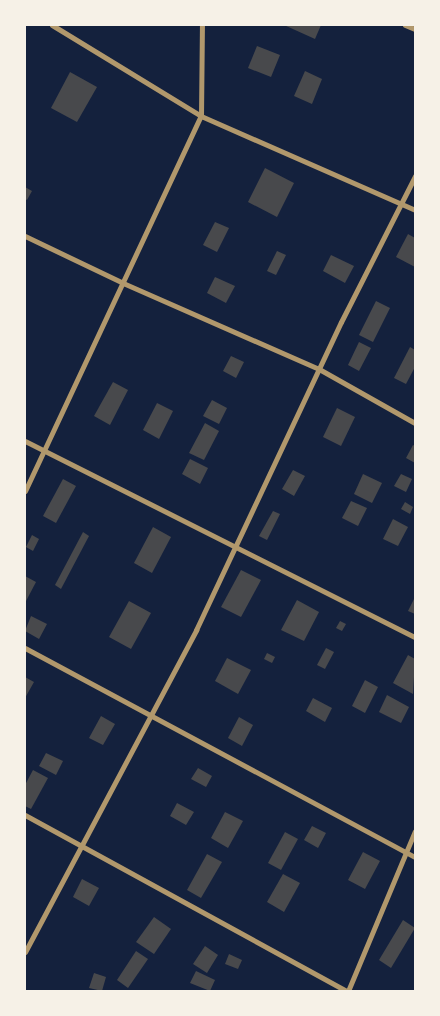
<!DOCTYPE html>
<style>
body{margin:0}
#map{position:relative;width:440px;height:1016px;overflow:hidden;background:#14213d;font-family:"Source Sans 3",sans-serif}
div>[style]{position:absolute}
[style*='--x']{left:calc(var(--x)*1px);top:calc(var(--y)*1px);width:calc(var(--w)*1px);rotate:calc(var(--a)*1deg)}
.building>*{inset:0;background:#48494c}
.minor>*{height:5px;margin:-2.5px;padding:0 2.5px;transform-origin:2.5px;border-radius:2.5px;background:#b1986c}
span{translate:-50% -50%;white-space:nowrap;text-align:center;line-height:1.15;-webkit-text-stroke:4px #f6f1e7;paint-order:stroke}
.frame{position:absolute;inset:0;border:26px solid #f6f1e7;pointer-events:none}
</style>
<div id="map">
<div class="building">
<i style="clip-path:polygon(284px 25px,321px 25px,315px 39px)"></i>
<i style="clip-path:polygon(257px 46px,280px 55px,271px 77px,248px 68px)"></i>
<i style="clip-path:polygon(305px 71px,322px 79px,312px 104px,294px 96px)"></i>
<i style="clip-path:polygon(70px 72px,97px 87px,77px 122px,51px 108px)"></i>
<i style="clip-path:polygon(265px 168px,294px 183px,277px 217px,248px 202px)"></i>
<i style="clip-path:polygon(25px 187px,32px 191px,27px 200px,25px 199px)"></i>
<i style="clip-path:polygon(215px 222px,229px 228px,217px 252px,203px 245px)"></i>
<i style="clip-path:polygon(408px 234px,415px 238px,415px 267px,396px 257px)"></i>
<i style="clip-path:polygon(277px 251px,286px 255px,276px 275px,267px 271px)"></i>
<i style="clip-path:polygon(331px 255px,354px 266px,345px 283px,323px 271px)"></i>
<i style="clip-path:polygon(215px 277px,235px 286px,226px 303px,207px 293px)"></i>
<i style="clip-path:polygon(376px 301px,390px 308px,373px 342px,359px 335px)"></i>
<i style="clip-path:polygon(359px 342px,371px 348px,359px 371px,348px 365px)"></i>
<i style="clip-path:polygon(410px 347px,415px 350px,415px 367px,406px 384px,394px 378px)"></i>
<i style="clip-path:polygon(231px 356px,244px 362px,236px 378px,223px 371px)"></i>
<i style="clip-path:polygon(113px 382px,128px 390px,110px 425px,94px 416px)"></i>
<i style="clip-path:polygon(212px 400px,227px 408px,219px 424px,203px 416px)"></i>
<i style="clip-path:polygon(157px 403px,173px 411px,159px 439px,143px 430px)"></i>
<i style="clip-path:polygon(337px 408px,355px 417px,341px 446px,323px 437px)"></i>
<i style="clip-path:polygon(205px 423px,219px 431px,204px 460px,189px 453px)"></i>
<i style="clip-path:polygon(413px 445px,415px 446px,415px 463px,406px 458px)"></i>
<i style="clip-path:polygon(190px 459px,208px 468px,200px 484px,182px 474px)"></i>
<i style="clip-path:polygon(293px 470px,305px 476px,294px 496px,282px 489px)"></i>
<i style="clip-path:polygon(363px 474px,382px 483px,372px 503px,354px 494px)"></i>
<i style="clip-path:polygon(401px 474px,412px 479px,406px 492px,394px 486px)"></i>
<i style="clip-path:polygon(63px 479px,76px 486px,56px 523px,43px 516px)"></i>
<i style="clip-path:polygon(351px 501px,367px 508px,358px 526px,342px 518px)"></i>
<i style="clip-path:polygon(405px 502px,413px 507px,410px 514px,401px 509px)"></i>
<i style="clip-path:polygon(273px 511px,280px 514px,267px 540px,259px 536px)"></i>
<i style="clip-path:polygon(393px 519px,408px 527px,398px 546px,383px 539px)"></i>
<i style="clip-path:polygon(153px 527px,171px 537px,152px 573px,134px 563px)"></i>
<i style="clip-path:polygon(83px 532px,89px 536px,61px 589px,55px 585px)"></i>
<i style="clip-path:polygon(32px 535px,39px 539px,33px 551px,26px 547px)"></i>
<i style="clip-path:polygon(241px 570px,261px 580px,241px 617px,221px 607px)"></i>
<i style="clip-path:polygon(25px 576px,36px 582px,25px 603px)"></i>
<i style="clip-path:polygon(415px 597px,415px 614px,408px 611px)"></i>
<i style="clip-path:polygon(297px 600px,319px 612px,304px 641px,281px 630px)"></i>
<i style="clip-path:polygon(129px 601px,151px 613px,131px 649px,109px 637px)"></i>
<i style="clip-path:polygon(31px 616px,47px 624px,39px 639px,25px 631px)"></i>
<i style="clip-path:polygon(340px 621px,346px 624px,342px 631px,336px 628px)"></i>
<i style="clip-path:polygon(326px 648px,334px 652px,325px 669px,317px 665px)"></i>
<i style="clip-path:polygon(267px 653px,275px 657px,272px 663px,264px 659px)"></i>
<i style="clip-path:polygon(408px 655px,415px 659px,413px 694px,393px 683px)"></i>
<i style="clip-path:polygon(227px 658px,251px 670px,238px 694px,215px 681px)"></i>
<i style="clip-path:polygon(25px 677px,34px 682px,25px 698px)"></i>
<i style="clip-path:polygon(365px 680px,378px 687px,365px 713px,352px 706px)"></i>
<i style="clip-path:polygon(387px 695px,409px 707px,401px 723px,379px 712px)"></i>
<i style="clip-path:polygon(313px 698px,332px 708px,325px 722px,306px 711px)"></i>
<i style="clip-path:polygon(101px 716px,115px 724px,103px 745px,89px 738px)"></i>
<i style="clip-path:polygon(239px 717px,253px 725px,242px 746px,228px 738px)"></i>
<i style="clip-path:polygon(46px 753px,63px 761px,56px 775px,39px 766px)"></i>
<i style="clip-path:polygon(198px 768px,212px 776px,206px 787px,191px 779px)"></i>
<i style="clip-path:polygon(33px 770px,48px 778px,31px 809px,25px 806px,25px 785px)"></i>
<i style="clip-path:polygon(177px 803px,194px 812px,186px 825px,170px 816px)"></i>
<i style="clip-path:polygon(225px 812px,243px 821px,228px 848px,211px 838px)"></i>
<i style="clip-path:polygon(312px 826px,326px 833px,318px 848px,304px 840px)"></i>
<i style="clip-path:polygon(285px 832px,298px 839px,281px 870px,268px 863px)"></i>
<i style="clip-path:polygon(363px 852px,380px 861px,365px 889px,348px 880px)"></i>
<i style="clip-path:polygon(207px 854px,222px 862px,201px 898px,187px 890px)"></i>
<i style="clip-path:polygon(283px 874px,300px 883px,284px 912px,267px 902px)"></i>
<i style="clip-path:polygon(82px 879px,99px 888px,89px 906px,73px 897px)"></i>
<i style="clip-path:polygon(154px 917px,171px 929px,154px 954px,136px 942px)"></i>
<i style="clip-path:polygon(403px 920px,415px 928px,391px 968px,379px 960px)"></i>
<i style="clip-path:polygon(205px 946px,218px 955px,207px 973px,193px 964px)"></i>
<i style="clip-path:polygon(136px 951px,148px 959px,128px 988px,117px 980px)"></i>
<i style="clip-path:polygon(229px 954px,242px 960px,238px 969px,225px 964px)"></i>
<i style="clip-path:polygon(196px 971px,215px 980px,210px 991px,190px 983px)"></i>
<i style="clip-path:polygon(94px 973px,106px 977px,102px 991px,89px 988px)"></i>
</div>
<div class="minor">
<i style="--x:52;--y:25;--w:175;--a:31.4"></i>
<i style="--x:201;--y:116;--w:234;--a:23.7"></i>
<i style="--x:405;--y:25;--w:11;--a:22"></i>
<i style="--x:25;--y:236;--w:109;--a:25.6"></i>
<i style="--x:123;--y:283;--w:214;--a:23.7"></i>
<i style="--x:319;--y:369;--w:110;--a:29.4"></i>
<i style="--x:25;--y:441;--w:436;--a:26.7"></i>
<i style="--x:25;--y:491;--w:414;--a:-64.9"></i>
<i style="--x:201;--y:116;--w:91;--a:-89.4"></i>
<i style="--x:25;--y:648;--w:442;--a:28.2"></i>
<i style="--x:25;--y:815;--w:367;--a:28.7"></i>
<i style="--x:25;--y:952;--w:365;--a:-62"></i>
<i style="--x:196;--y:630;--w:340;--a:-64.8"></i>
<i style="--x:341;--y:322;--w:164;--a:-63.1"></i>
<i style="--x:348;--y:991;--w:173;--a:-67.3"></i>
</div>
<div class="frame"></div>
</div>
